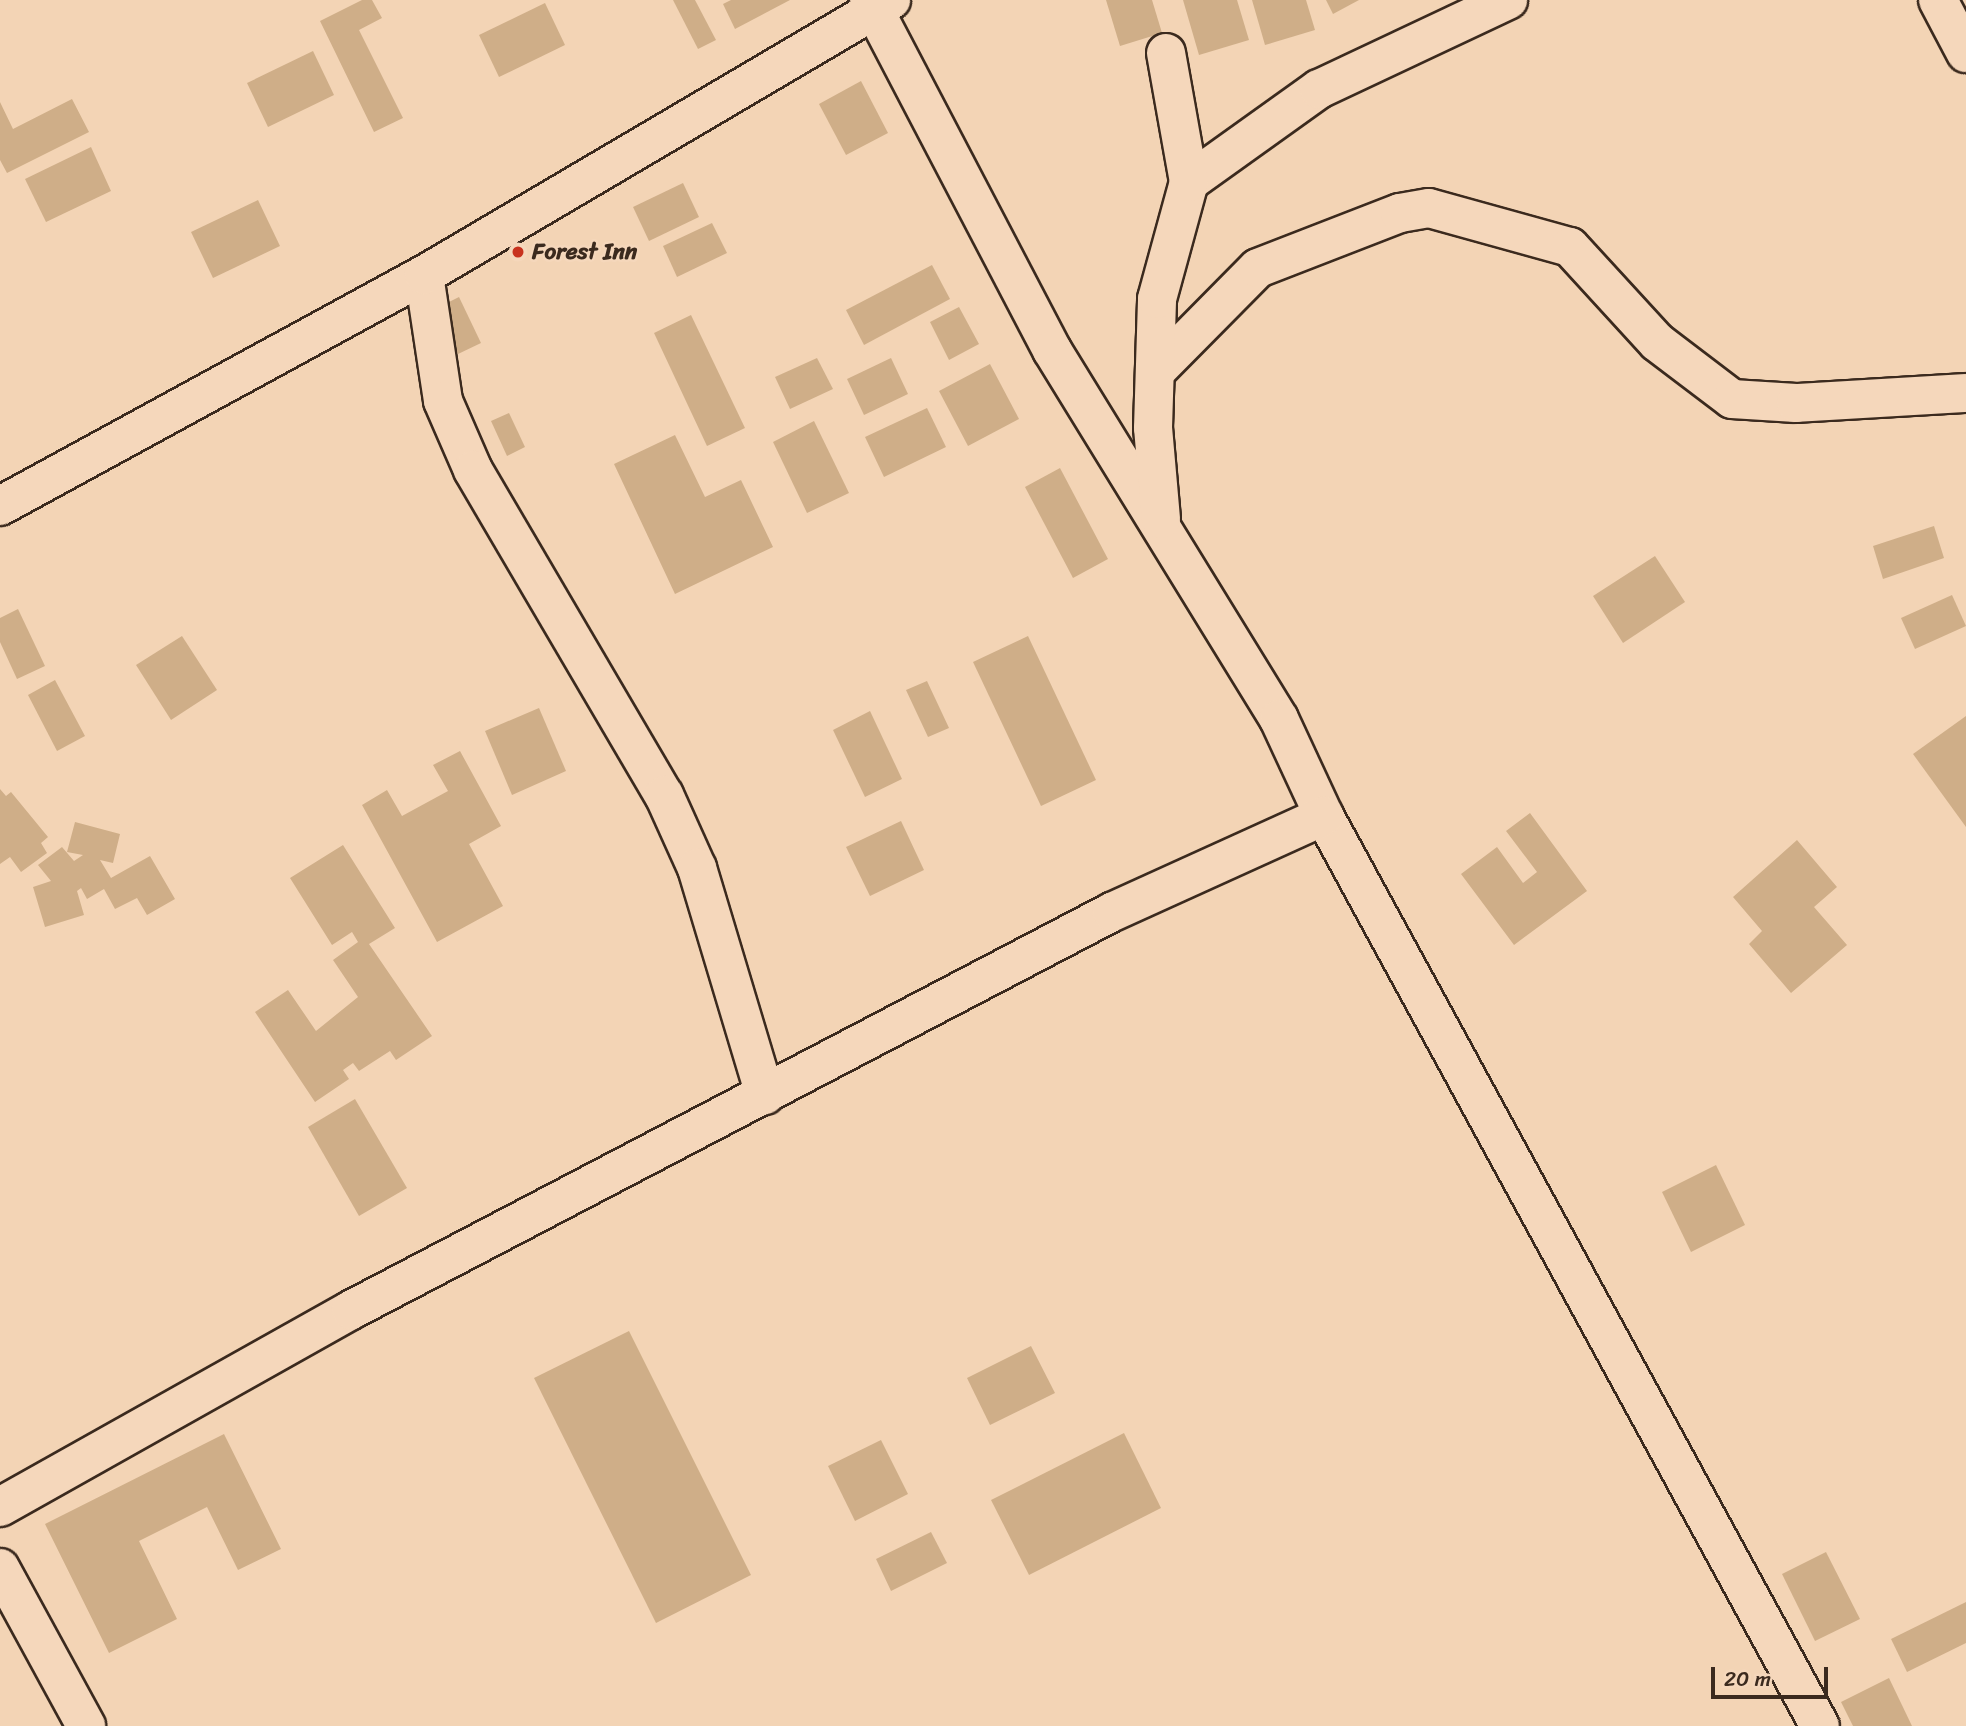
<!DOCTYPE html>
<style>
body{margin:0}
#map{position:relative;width:1966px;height:1726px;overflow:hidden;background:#f3d4b5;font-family:Sriracha,sans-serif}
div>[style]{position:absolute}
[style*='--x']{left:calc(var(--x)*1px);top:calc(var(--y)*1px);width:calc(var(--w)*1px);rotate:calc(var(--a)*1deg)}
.building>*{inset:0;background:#cfae88}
.roads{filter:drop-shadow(2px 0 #3b2a1e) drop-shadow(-2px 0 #3b2a1e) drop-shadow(0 2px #3b2a1e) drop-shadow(0 -2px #3b2a1e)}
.minor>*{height:38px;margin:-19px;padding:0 19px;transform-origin:19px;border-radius:19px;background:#f5d7bb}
.tertiary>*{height:38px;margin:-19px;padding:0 19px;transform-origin:19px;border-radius:19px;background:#f5d7bb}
.dots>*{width:19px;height:19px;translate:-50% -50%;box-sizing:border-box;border:4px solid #f5d7bb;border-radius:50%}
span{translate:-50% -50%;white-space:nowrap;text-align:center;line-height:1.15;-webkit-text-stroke:5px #f5d7bb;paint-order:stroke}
.poi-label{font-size:23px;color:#3b2a1e;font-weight:700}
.left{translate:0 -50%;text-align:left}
.scale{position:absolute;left:1711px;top:1667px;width:117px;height:32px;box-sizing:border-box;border:4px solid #3b2a1e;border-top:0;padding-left:9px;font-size:21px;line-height:24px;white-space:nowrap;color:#3b2a1e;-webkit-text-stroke:5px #f5d7bb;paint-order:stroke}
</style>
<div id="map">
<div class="building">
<i style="clip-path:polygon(362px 0,372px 0,382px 18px,359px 30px,403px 118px,374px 132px,320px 21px)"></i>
<i style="clip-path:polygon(673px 0,695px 0,716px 40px,698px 49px)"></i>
<i style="clip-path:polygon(731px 0,790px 0,735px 29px,723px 4px)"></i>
<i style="clip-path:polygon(1106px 0,1152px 0,1162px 33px,1120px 46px)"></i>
<i style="clip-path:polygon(1183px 0,1237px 0,1249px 40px,1199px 55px)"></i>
<i style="clip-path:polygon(1252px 0,1306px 0,1315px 30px,1265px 45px)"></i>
<i style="clip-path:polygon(1326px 0,1359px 0,1333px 14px)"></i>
<i style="clip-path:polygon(545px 3px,565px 45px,499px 77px,479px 35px)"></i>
<i style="clip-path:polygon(313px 51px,334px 95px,268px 127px,247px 83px)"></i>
<i style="clip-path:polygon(861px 81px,888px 133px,846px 155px,819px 104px)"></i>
<i style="clip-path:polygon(72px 99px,89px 132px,7px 173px,0 160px,0 102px,13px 129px)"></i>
<i style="clip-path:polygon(91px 147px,111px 191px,46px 222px,25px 179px)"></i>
<i style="clip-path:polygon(683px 183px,699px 217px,649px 241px,633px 207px)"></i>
<i style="clip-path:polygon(258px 200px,280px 246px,213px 278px,191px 232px)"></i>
<i style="clip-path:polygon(712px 223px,727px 253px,677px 277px,663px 246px)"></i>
<i style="clip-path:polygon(932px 265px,950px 299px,864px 345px,846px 310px)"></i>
<i style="clip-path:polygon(459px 297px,481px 343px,458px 354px,437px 308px)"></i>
<i style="clip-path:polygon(959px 307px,979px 344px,949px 360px,930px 322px)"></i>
<i style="clip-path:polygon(691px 315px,745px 428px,707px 446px,654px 333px)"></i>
<i style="clip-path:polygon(817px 358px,833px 389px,790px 409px,775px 377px)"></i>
<i style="clip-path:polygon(891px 358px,908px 394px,864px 415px,847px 379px)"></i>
<i style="clip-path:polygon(990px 364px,1019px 419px,968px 446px,939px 391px)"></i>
<i style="clip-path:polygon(927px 408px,946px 447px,884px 477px,865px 437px)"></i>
<i style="clip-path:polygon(509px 413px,525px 447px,507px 456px,491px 421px)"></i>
<i style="clip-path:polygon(814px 421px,849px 493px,807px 513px,773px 442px)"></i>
<i style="clip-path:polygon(675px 435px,705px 497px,741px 480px,773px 547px,675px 594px,614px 464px)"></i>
<i style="clip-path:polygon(1060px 468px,1108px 559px,1073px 578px,1025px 487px)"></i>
<i style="clip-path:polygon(1934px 526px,1944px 558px,1883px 579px,1873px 546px)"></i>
<i style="clip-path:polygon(1655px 556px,1685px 602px,1623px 643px,1593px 596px)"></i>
<i style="clip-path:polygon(1952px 595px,1966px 626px,1915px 649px,1901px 618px)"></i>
<i style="clip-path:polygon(18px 609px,45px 666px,17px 679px,0 642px,0 618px)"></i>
<i style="clip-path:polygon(182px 636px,217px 690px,171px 720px,136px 665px)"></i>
<i style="clip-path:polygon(1028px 636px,1096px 780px,1041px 806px,973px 662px)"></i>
<i style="clip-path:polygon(55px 680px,85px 736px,57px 751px,28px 695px)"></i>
<i style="clip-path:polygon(927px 681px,949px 728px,928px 737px,906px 690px)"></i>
<i style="clip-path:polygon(539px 708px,566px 771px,512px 795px,485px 731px)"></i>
<i style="clip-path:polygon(870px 711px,902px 779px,865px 797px,833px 730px)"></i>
<i style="clip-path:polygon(1966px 716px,1966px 827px,1913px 754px)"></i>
<i style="clip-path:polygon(460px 751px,501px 826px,469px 844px,503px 906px,437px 942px,362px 805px,387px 790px,402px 816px,448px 791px,433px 765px)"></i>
<i style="clip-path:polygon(0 789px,6px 796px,11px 792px,48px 837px,41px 843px,47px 853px,21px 872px,10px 857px,0 864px)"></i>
<i style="clip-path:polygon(1530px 813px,1587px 891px,1514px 945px,1461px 874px,1497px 847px,1523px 883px,1537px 872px,1506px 831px)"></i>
<i style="clip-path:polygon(901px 821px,924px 870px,870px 896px,846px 847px)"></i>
<i style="clip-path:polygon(75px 822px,120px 834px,113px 863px,100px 860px,111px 878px,150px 856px,175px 899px,147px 915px,137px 898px,115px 909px,104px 889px,87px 899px,81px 888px,77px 891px,84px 915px,45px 927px,33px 887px,51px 881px,38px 865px,62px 847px,74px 861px,83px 855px,67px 852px)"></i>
<i style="clip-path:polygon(1797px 840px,1837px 887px,1814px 907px,1847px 945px,1791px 993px,1749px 944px,1762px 931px,1733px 897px)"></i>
<i style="clip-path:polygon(343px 845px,395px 928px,369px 944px,432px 1036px,396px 1060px,390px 1051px,359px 1071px,353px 1063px,343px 1070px,349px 1079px,315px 1102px,255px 1012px,288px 990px,316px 1031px,358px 997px,333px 960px,358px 942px,352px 932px,332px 945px,290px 878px)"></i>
<i style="clip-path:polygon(355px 1099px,407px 1188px,359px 1216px,308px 1127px)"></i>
<i style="clip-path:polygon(1716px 1165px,1745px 1225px,1691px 1252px,1662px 1192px)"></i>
<i style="clip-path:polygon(629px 1331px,751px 1575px,656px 1623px,534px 1378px)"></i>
<i style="clip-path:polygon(1031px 1346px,1055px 1393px,990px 1425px,967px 1378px)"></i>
<i style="clip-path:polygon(1124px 1433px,1161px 1508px,1029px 1575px,991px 1500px)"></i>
<i style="clip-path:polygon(224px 1434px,281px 1549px,238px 1570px,207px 1507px,139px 1541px,177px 1619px,109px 1653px,45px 1524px)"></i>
<i style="clip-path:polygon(881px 1440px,908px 1494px,855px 1521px,828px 1466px)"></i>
<i style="clip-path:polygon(931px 1532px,947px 1563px,891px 1591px,876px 1559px)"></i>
<i style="clip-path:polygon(1826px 1552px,1860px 1619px,1815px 1641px,1782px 1574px)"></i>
<i style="clip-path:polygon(1966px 1602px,1966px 1643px,1907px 1672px,1891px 1639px)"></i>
<i style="clip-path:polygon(1889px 1678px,1912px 1726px,1853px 1726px,1841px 1702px)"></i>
</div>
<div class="roads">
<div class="minor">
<i style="--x:869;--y:0;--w:395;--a:62.4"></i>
<i style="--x:1052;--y:350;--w:433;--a:58.4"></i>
<i style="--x:1279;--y:719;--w:107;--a:65.1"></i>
<i style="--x:1324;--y:816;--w:1036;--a:61.41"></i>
<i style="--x:1938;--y:0;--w:60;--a:62.2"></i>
<i style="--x:1189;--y:182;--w:160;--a:-35.6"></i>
<i style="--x:1319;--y:89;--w:209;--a:-25.2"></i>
<i style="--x:424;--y:275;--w:127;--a:81.4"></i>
<i style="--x:443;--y:401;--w:75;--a:66.5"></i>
<i style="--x:473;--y:470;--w:377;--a:59.6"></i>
<i style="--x:664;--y:795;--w:80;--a:65.7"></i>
<i style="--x:697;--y:868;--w:237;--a:73.3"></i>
<i style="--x:1155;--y:372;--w:146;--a:-45.3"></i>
<i style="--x:1258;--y:268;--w:152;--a:-21.2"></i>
<i style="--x:1400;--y:213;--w:29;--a:-10"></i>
<i style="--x:1429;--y:208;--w:146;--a:15.5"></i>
<i style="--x:1570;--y:247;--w:129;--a:47.5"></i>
<i style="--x:1657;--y:342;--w:94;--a:37.2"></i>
<i style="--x:1732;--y:399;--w:64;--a:3.6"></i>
<i style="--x:1796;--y:403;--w:170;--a:-3.4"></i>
<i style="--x:0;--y:506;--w:483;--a:-28.6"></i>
<i style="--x:424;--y:275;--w:542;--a:-30.49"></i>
<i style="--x:1161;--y:519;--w:91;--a:-95"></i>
<i style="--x:1153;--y:428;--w:129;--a:-88.2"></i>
<i style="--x:1157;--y:299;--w:121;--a:-74.7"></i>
<i style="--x:1189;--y:182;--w:131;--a:-100.1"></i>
<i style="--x:0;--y:1507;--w:403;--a:-29.3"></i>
<i style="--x:351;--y:1310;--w:859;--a:-27.61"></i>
<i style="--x:1112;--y:912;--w:233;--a:-24.4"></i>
</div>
<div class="tertiary">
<i style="--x:0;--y:1568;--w:180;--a:61.4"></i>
</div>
</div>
<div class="dots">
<i style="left:518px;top:252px;background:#c8321e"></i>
</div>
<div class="poi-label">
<span class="left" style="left:532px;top:252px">Forest Inn</span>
</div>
<div class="scale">20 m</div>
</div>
